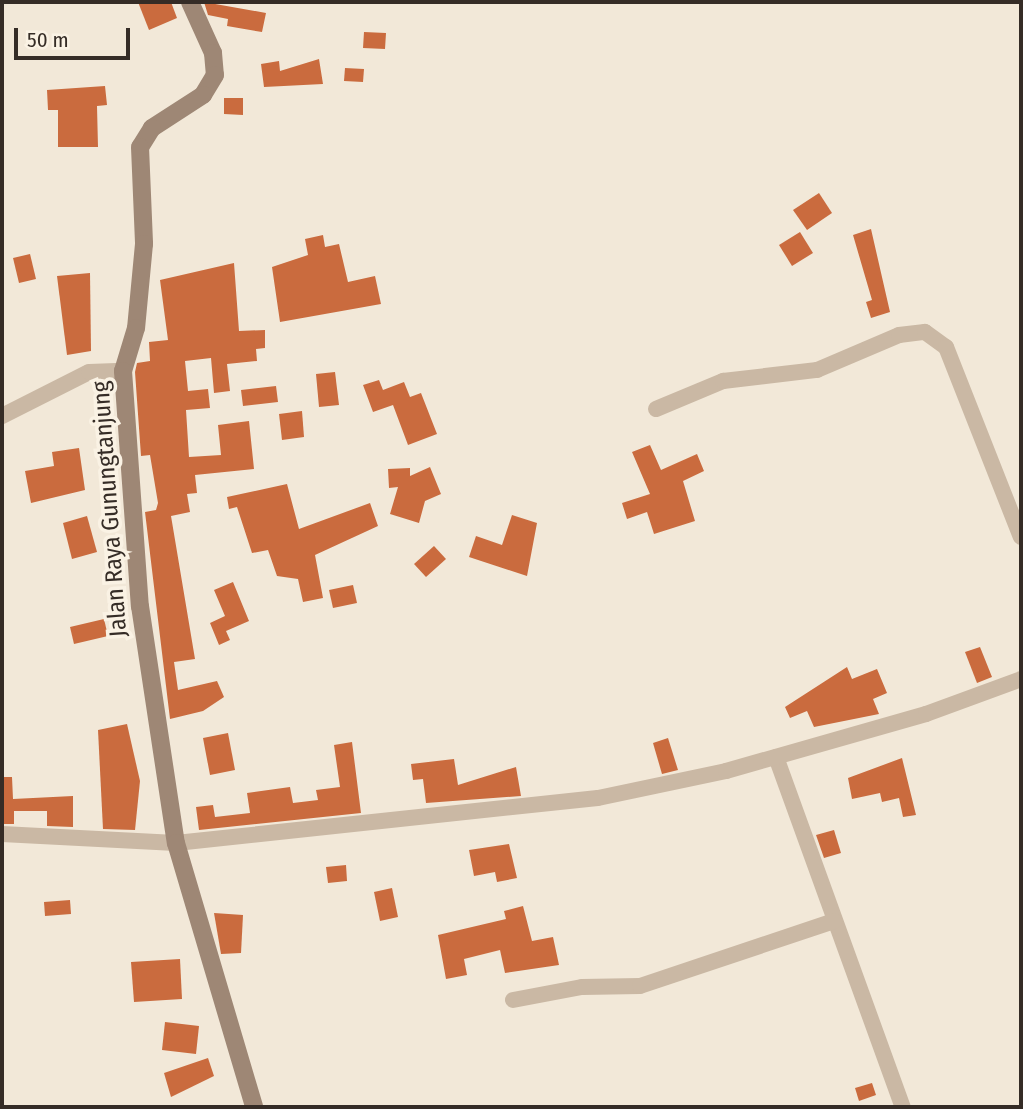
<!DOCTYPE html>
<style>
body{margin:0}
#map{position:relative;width:1023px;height:1109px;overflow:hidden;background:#f2e8d8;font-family:"Fira Sans Condensed",sans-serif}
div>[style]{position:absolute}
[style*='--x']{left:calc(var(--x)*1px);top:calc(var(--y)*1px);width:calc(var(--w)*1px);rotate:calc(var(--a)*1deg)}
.building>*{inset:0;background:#ca6b3e}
.minor>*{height:16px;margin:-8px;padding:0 8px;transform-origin:8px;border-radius:8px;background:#cab8a4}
.secondary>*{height:18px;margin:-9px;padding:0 9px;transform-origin:9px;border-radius:9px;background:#9e8775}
span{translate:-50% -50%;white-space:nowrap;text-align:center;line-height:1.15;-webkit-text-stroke:7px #faf2e4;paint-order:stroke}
.street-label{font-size:24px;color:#352c26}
.frame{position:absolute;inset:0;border:4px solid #352c26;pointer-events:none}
.scale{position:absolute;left:14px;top:28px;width:116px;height:32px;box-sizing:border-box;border:4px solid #352c26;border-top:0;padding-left:9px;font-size:21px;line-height:24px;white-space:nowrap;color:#352c26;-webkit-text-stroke:5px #faf2e4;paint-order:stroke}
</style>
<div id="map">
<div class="building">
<i style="clip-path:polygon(138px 2px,171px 2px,177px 18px,149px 30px)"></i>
<i style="clip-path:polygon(204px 2px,266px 13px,262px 32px,227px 26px,228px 19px,208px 15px)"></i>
<i style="clip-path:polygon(364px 32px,386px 33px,385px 49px,363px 48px)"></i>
<i style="clip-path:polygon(319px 59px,323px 84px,264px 87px,261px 64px,279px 61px,280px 71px)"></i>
<i style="clip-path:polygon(345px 68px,364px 69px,363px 82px,344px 81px)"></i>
<i style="clip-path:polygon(105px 86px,107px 105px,97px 106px,98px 147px,58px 147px,58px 110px,48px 110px,47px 90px)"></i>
<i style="clip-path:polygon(224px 98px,243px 98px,243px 115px,224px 114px)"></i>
<i style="clip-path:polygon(819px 193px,832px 213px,807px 230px,793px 210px)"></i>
<i style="clip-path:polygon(871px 229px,890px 312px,871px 318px,866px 302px,872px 300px,853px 235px)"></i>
<i style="clip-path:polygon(800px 232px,813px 253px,792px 266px,779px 245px)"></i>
<i style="clip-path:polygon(323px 235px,325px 247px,339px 244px,348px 282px,375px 276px,381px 304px,280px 322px,272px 267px,308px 255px,305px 239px)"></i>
<i style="clip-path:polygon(30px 254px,36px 279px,19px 283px,13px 258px)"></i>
<i style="clip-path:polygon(234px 263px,239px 331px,265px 330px,265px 348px,256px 349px,257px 361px,227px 364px,230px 391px,214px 393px,211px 358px,185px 361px,188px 391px,208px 389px,210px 408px,186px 410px,189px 457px,221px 455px,218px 425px,249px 421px,254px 469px,195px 475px,197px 493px,187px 494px,190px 512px,171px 516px,195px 659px,174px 662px,178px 690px,217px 681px,224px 697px,203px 711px,170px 719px,145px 512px,156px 510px,158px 503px,150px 455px,141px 456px,135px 372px,137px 363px,150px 361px,149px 342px,168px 340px,160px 280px)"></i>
<i style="clip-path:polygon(90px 273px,91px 351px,67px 355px,57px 276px)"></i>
<i style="clip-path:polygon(335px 372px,339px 405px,319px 407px,316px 374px)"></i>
<i style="clip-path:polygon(379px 380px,383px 390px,404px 382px,410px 397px,421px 393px,437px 434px,408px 445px,393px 405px,373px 412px,363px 385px)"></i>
<i style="clip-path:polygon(276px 386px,278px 402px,243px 406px,241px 390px)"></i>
<i style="clip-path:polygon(302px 411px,304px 437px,282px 440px,279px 414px)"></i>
<i style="clip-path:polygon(650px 445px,661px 470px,697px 454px,704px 471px,683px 481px,695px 521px,654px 534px,647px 512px,627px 519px,622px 503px,650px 494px,632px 452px)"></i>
<i style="clip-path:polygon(79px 448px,85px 490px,31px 503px,25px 471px,54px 466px,52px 452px)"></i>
<i style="clip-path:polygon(430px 467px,441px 494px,425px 501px,419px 523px,390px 514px,398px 487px,389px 488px,388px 469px,410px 468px,410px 476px)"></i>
<i style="clip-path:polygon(287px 484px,299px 529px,370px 503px,378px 526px,315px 555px,323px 598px,303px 602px,298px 579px,277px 576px,268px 550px,252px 553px,237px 507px,229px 509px,227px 497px)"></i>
<i style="clip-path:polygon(512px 515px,537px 523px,527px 576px,469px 557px,476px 536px,502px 545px)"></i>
<i style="clip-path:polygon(87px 516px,97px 552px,72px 559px,63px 523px)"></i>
<i style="clip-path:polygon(434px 546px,446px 559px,426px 577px,414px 564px)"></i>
<i style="clip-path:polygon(233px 582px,249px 621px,226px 631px,230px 640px,219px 645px,210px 623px,225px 616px,214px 590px)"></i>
<i style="clip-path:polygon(353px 585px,357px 603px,333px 608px,329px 590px)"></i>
<i style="clip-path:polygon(104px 619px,108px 636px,74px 644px,70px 627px)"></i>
<i style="clip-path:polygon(980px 647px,992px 677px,977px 683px,965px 652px)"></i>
<i style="clip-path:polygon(847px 667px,852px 679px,877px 669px,887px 693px,873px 699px,879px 714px,814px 727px,807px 711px,790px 718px,785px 707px)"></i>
<i style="clip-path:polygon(127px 724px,140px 781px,135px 830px,103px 829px,98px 730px)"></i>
<i style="clip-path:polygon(228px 733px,235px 770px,210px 775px,203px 738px)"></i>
<i style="clip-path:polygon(668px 738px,678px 770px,662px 774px,653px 743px)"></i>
<i style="clip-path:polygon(352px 742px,361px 813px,199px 830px,196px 807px,213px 805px,215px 817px,250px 813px,247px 793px,290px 787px,293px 803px,318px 800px,316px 790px,340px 787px,334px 745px)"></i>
<i style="clip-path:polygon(902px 758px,916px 815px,903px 817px,899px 798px,882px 802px,880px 793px,852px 799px,848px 778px)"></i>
<i style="clip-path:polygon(454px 759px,458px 785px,516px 767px,521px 796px,426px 803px,423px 779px,413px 780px,411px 764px)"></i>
<i style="clip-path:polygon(2px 777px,12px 777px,13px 799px,73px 796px,73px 827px,47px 826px,47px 811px,14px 811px,14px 824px,2px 824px)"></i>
<i style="clip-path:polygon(834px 830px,841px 853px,824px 858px,816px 835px)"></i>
<i style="clip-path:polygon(509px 844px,517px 878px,497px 882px,495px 872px,474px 876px,469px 850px)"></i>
<i style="clip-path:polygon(346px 865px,347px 881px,328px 883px,326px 867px)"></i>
<i style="clip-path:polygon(392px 888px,398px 917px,380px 921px,374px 892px)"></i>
<i style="clip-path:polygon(70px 900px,71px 914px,45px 916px,44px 902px)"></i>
<i style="clip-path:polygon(523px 906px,532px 941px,553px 937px,559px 965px,505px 973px,500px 950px,464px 959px,467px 975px,446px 979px,438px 935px,506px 919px,504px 911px)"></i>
<i style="clip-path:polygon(214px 913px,243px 915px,241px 953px,221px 954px)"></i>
<i style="clip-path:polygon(180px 959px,182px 999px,134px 1002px,131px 962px)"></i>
<i style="clip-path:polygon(165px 1022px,199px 1026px,196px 1054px,162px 1050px)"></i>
<i style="clip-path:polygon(208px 1058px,214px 1076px,171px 1097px,164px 1073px)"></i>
<i style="clip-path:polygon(872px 1083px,876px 1095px,859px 1101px,855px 1088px)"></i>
</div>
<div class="minor">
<i style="--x:656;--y:409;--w:73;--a:-22.7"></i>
<i style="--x:723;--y:381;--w:95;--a:-6.7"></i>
<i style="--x:817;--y:370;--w:89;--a:-23.1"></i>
<i style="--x:899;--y:335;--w:26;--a:-7"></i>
<i style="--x:925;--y:332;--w:26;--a:36"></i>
<i style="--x:946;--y:347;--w:204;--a:68.5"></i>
<i style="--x:2;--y:416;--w:97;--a:-26.8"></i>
<i style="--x:89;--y:372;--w:34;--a:-2"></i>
<i style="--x:776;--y:757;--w:372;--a:70.1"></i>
<i style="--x:2;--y:834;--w:174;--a:3"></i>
<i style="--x:176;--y:843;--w:424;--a:-6.1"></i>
<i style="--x:598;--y:798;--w:131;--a:-11.9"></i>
<i style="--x:726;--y:771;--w:208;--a:-15.9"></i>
<i style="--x:926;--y:714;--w:101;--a:-20.2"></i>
<i style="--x:513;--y:1000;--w:70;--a:-10.7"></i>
<i style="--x:582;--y:987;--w:58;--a:-1"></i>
<i style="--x:640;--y:986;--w:205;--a:-18.5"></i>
</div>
<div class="secondary">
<i style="--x:190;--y:2;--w:56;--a:65.7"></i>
<i style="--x:213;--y:53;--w:22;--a:85"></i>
<i style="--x:215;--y:75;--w:23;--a:121"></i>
<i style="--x:203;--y:95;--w:61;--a:147.1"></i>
<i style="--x:152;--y:128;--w:22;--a:122"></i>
<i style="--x:140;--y:147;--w:97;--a:87.6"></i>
<i style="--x:144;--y:244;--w:84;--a:95.4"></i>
<i style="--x:136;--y:328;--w:45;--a:106.8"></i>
<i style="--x:123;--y:371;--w:236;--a:85.9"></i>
<i style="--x:140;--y:606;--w:240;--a:81.4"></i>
<i style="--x:176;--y:843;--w:275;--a:73.5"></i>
</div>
<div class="street-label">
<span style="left:110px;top:509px;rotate:-94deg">Jalan Raya Gunungtanjung</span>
</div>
<div class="frame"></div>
<div class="scale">50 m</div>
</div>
